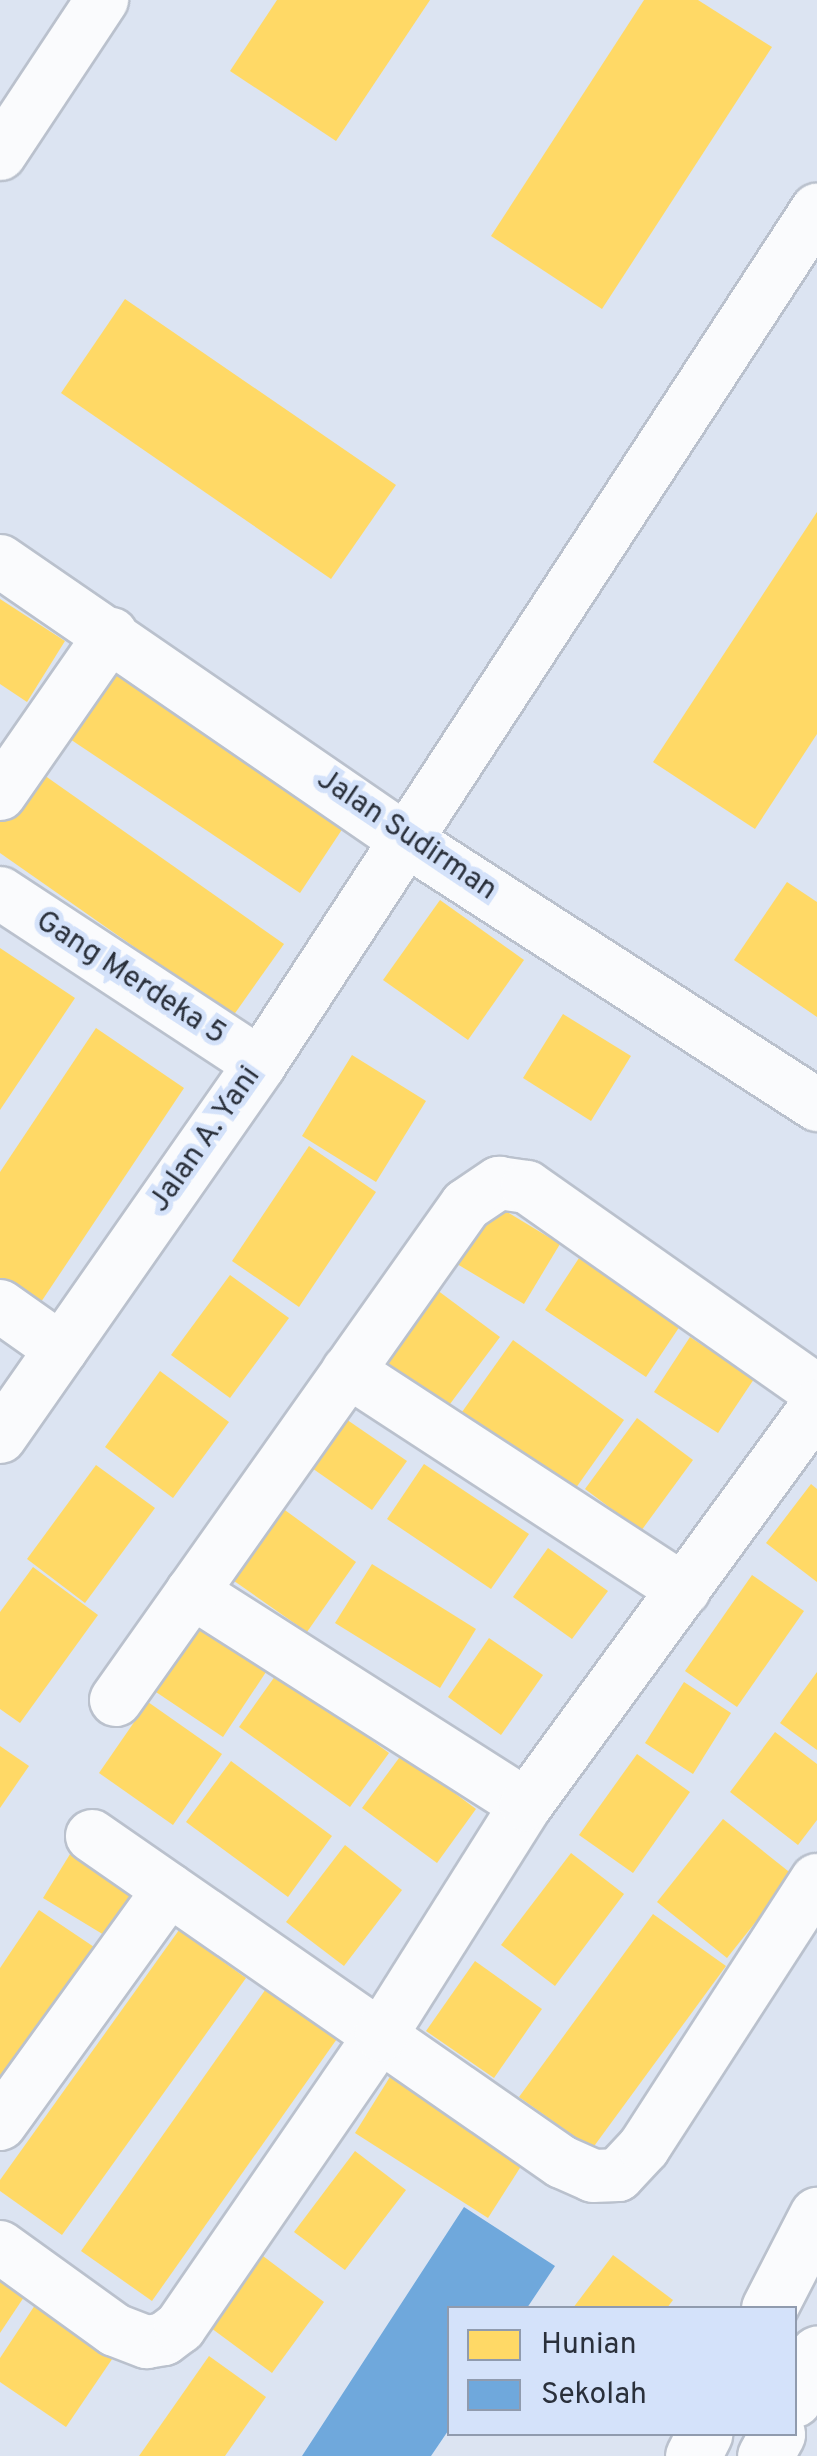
<!DOCTYPE html>
<style>
body{margin:0}
#map{position:relative;width:817px;height:2456px;overflow:hidden;background:#dce4f2;font-family:Overpass,sans-serif}
div>[style]{position:absolute}
[style*='--x']{left:calc(var(--x)*1px);top:calc(var(--y)*1px);width:calc(var(--w)*1px);rotate:calc(var(--a)*1deg)}
.homes>*{inset:0;background:#ffd966}
.schools>*{inset:0;background:#6fa8dc}
.roads{filter:drop-shadow(2px 0 #bac1cd) drop-shadow(-2px 0 #bac1cd) drop-shadow(0 2px #bac1cd) drop-shadow(0 -2px #bac1cd)}
.street>*{height:52px;margin:-26px;padding:0 26px;transform-origin:26px;border-radius:26px;background:#fafbfd}
.primary>*{height:55px;margin:-27.5px;padding:0 27.5px;transform-origin:27.5px;border-radius:27.5px;background:#fafbfd}
span{translate:-50% -50%;white-space:nowrap;text-align:center;line-height:1.15;-webkit-text-stroke:10px #d4e2fa;paint-order:stroke}
.street-label{font-size:30px;color:#2a303b}
.legend{position:absolute;left:447px;top:2306px;width:350px;height:130px;box-sizing:border-box;background:#d4e2fa;border:2px solid #909bae;margin:0;padding:12px 18px;list-style:none;font-size:30px;color:#2a303b}
.legend li{display:flex;align-items:center;gap:20px;height:50px}
.legend b{width:50px;border:2px solid #909bae}
</style>
<div id="map">
<div class="homes">
<i style="clip-path:polygon(277px 0,430px 0,336px 141px,230px 71px)"></i>
<i style="clip-path:polygon(644px 0,698px 0,772px 47px,602px 309px,491px 236px)"></i>
<i style="clip-path:polygon(125px 299px,396px 485px,331px 579px,61px 393px)"></i>
<i style="clip-path:polygon(817px 512px,817px 734px,755px 829px,653px 762px)"></i>
<i style="clip-path:polygon(0 599px,65px 641px,27px 702px,0 684px)"></i>
<i style="clip-path:polygon(101px 660px,345px 825px,300px 893px,55px 729px)"></i>
<i style="clip-path:polygon(34px 768px,284px 944px,233px 1016px,0 853px,0 816px)"></i>
<i style="clip-path:polygon(787px 882px,817px 902px,817px 1017px,734px 960px)"></i>
<i style="clip-path:polygon(440px 900px,524px 960px,468px 1040px,383px 980px)"></i>
<i style="clip-path:polygon(0 948px,75px 998px,0 1110px)"></i>
<i style="clip-path:polygon(563px 1014px,631px 1056px,591px 1121px,523px 1078px)"></i>
<i style="clip-path:polygon(96px 1028px,184px 1088px,37px 1308px,0 1283px,0 1172px)"></i>
<i style="clip-path:polygon(352px 1055px,426px 1101px,376px 1182px,302px 1136px)"></i>
<i style="clip-path:polygon(309px 1146px,376px 1192px,299px 1307px,232px 1261px)"></i>
<i style="clip-path:polygon(489px 1201px,560px 1244px,524px 1304px,452px 1261px)"></i>
<i style="clip-path:polygon(579px 1258px,680px 1326px,646px 1377px,545px 1310px)"></i>
<i style="clip-path:polygon(230px 1275px,289px 1318px,230px 1398px,171px 1355px)"></i>
<i style="clip-path:polygon(429px 1284px,500px 1337px,447px 1408px,376px 1354px)"></i>
<i style="clip-path:polygon(690px 1337px,754px 1379px,718px 1433px,654px 1392px)"></i>
<i style="clip-path:polygon(513px 1340px,624px 1420px,573px 1492px,462px 1412px)"></i>
<i style="clip-path:polygon(160px 1371px,229px 1422px,173px 1498px,105px 1447px)"></i>
<i style="clip-path:polygon(343px 1417px,407px 1461px,372px 1510px,309px 1466px)"></i>
<i style="clip-path:polygon(637px 1418px,693px 1460px,641px 1531px,585px 1489px)"></i>
<i style="clip-path:polygon(424px 1464px,529px 1534px,491px 1589px,387px 1519px)"></i>
<i style="clip-path:polygon(96px 1465px,155px 1508px,85px 1603px,27px 1559px)"></i>
<i style="clip-path:polygon(811px 1484px,817px 1489px,817px 1582px,766px 1543px)"></i>
<i style="clip-path:polygon(278px 1505px,356px 1562px,307px 1632px,227px 1576px)"></i>
<i style="clip-path:polygon(548px 1548px,608px 1591px,572px 1639px,513px 1597px)"></i>
<i style="clip-path:polygon(372px 1564px,476px 1629px,440px 1688px,335px 1623px)"></i>
<i style="clip-path:polygon(33px 1567px,98px 1615px,20px 1723px,0 1709px,0 1612px)"></i>
<i style="clip-path:polygon(752px 1575px,804px 1611px,737px 1707px,685px 1671px)"></i>
<i style="clip-path:polygon(194px 1624px,266px 1672px,223px 1737px,150px 1688px)"></i>
<i style="clip-path:polygon(489px 1638px,543px 1675px,501px 1735px,448px 1697px)"></i>
<i style="clip-path:polygon(278px 1672px,389px 1753px,350px 1807px,239px 1727px)"></i>
<i style="clip-path:polygon(817px 1672px,817px 1750px,780px 1723px)"></i>
<i style="clip-path:polygon(684px 1682px,731px 1713px,693px 1774px,645px 1743px)"></i>
<i style="clip-path:polygon(148px 1702px,222px 1754px,173px 1825px,99px 1773px)"></i>
<i style="clip-path:polygon(775px 1732px,817px 1764px,817px 1820px,798px 1845px,730px 1792px)"></i>
<i style="clip-path:polygon(0 1746px,29px 1766px,0 1808px)"></i>
<i style="clip-path:polygon(402px 1754px,476px 1809px,437px 1863px,362px 1808px)"></i>
<i style="clip-path:polygon(637px 1754px,690px 1792px,633px 1873px,579px 1835px)"></i>
<i style="clip-path:polygon(231px 1761px,332px 1836px,288px 1897px,186px 1822px)"></i>
<i style="clip-path:polygon(723px 1819px,793px 1875px,727px 1958px,657px 1902px)"></i>
<i style="clip-path:polygon(345px 1845px,402px 1890px,344px 1966px,286px 1922px)"></i>
<i style="clip-path:polygon(75px 1846px,142px 1885px,109px 1938px,43px 1898px)"></i>
<i style="clip-path:polygon(571px 1853px,624px 1894px,555px 1986px,501px 1945px)"></i>
<i style="clip-path:polygon(39px 1910px,100px 1951px,0 2099px,0 1968px)"></i>
<i style="clip-path:polygon(653px 1914px,726px 1966px,592px 2149px,519px 2097px)"></i>
<i style="clip-path:polygon(179px 1930px,246px 1978px,62px 2235px,0 2191px,0 2180px)"></i>
<i style="clip-path:polygon(475px 1961px,542px 2009px,494px 2078px,426px 2031px)"></i>
<i style="clip-path:polygon(268px 1986px,339px 2036px,152px 2301px,81px 2251px)"></i>
<i style="clip-path:polygon(398px 2064px,532px 2149px,488px 2218px,355px 2133px)"></i>
<i style="clip-path:polygon(355px 2151px,406px 2190px,345px 2270px,294px 2232px)"></i>
<i style="clip-path:polygon(613px 2255px,673px 2300px,667px 2308px,573px 2308px)"></i>
<i style="clip-path:polygon(263px 2256px,324px 2302px,272px 2373px,211px 2328px)"></i>
<i style="clip-path:polygon(0 2264px,32px 2285px,0 2333px)"></i>
<i style="clip-path:polygon(45px 2290px,123px 2343px,66px 2427px,0 2382px,0 2358px)"></i>
<i style="clip-path:polygon(209px 2356px,266px 2397px,225px 2456px,139px 2456px)"></i>
</div>
<div class="schools">
<i style="clip-path:polygon(464px 2207px,555px 2266px,527px 2308px,450px 2308px,450px 2428px,431px 2456px,302px 2456px)"></i>
</div>
<div class="roads">
<div class="street">
<i style="--x:0;--y:154;--w:185;--a:-56.5"></i>
<i style="--x:0;--y:561;--w:489;--a:34.5"></i>
<i style="--x:403;--y:838;--w:493;--a:32.8"></i>
<i style="--x:0;--y:794;--w:195;--a:-55.2"></i>
<i style="--x:0;--y:893;--w:311;--a:33.3"></i>
<i style="--x:0;--y:1306;--w:75;--a:35.2"></i>
<i style="--x:348;--y:1371;--w:401;--a:33.1"></i>
<i style="--x:0;--y:1437;--w:455;--a:-55.1"></i>
<i style="--x:260;--y:1064;--w:1020;--a:-56.89"></i>
<i style="--x:192;--y:1592;--w:396;--a:32.5"></i>
<i style="--x:116;--y:1700;--w:606;--a:-54.74"></i>
<i style="--x:466;--y:1205;--w:40;--a:-34"></i>
<i style="--x:499;--y:1183;--w:28;--a:8"></i>
<i style="--x:527;--y:1187;--w:355;--a:35.1"></i>
<i style="--x:92;--y:1836;--w:572;--a:34.75"></i>
<i style="--x:562;--y:2162;--w:34;--a:24"></i>
<i style="--x:593;--y:2176;--w:25;--a:-2"></i>
<i style="--x:618;--y:2175;--w:38;--a:-47"></i>
<i style="--x:644;--y:2147;--w:318;--a:-57.1"></i>
<i style="--x:0;--y:2124;--w:289;--a:-54.2"></i>
<i style="--x:0;--y:2247;--w:142;--a:35.8"></i>
<i style="--x:115;--y:2330;--w:34;--a:21"></i>
<i style="--x:147;--y:2342;--w:17;--a:-10"></i>
<i style="--x:164;--y:2339;--w:20;--a:-37"></i>
<i style="--x:180;--y:2327;--w:354;--a:-55.5"></i>
<i style="--x:381;--y:2035;--w:272;--a:-57.8"></i>
<i style="--x:526;--y:1805;--w:494;--a:-53.9"></i>
</div>
<div class="primary">
<i style="--x:769;--y:2308;--w:105;--a:-62.7"></i>
<i style="--x:794;--y:2399;--w:51;--a:-62.9"></i>
<i style="--x:693;--y:2456;--w:25;--a:-63"></i>
<i style="--x:765;--y:2456;--w:25;--a:-61"></i>
</div>
</div>
<div class="street-label">
<span style="left:406px;top:836px;rotate:34deg">Jalan Sudirman</span>
<span style="left:130px;top:979px;rotate:33deg">Gang Merdeka 5</span>
<span style="left:206px;top:1140px;rotate:-55deg">Jalan A. Yani</span>
</div>
<ul class="legend">
<li><b style="height:28px;background:#ffd966"></b>Hunian</li>
<li><b style="height:28px;background:#6fa8dc"></b>Sekolah</li>
</ul>
</div>
